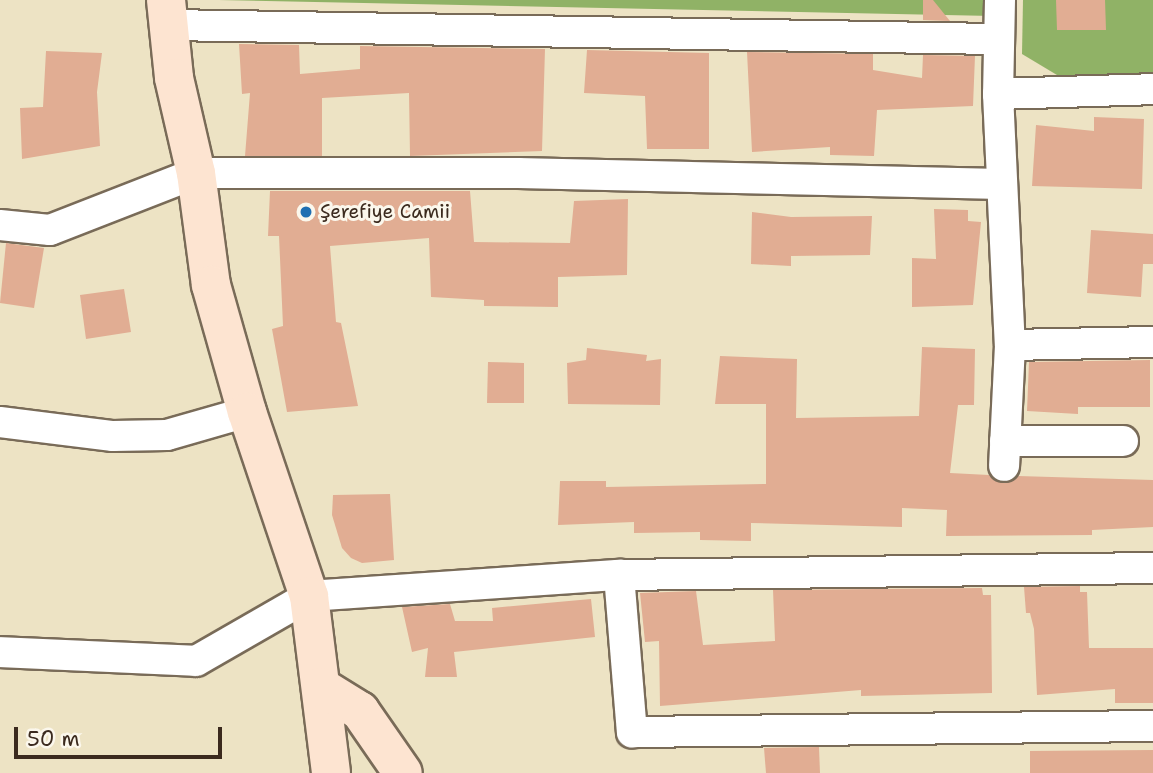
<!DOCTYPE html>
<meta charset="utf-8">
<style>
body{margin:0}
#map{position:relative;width:1153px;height:773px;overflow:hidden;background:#ede3c4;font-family:"Shantell Sans",sans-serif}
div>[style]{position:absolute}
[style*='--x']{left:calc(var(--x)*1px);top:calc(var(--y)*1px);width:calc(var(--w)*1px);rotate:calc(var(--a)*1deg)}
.forest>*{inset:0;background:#90b266}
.building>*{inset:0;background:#e1ad93}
.roads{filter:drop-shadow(2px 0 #796b58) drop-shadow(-2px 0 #796b58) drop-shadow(0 2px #796b58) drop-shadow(0 -2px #796b58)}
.street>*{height:30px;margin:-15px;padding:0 15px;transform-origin:15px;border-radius:15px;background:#fff}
.secondary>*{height:38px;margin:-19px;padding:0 19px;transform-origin:19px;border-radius:19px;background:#fde4d1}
.dots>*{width:19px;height:19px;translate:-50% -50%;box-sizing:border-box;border:4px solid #fbf7ec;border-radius:50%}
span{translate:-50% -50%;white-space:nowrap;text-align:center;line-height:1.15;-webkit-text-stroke:6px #fbf7ec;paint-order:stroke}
.poi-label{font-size:19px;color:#3b2a1e}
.left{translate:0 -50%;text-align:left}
.scale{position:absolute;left:14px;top:727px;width:208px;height:32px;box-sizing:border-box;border:4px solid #3b2a1e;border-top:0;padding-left:9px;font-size:21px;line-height:24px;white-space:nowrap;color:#3b2a1e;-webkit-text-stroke:5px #fbf7ec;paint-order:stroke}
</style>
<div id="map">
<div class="forest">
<i style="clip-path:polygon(218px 0,993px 0,993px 16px)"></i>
<i style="clip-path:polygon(1023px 0,1153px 0,1153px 75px,1057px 75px,1022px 54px)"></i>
</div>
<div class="building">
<i style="clip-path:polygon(923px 0,933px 0,950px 21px,923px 20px)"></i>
<i style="clip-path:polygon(1056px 0,1105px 0,1106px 30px,1057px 30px)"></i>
<i style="clip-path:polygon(239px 44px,299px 45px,300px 74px,360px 69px,360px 46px,545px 49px,542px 151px,410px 156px,409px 93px,322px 98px,322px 156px,245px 156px,250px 93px,242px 94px)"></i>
<i style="clip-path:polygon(587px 50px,709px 53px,709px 149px,647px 149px,645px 96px,584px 93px)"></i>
<i style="clip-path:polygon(46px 51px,102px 53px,97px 92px,100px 146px,22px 159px,20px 108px,43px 107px)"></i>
<i style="clip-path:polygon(747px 52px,873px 54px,873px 70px,922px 78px,923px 55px,975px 56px,973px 106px,877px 110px,874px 156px,830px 155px,830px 147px,752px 152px)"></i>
<i style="clip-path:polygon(1094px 117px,1144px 119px,1142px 189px,1032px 186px,1036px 125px,1094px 131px)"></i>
<i style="clip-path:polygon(270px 191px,470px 191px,474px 242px,570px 243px,574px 201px,628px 199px,627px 275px,558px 277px,558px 307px,484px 306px,484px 300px,431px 297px,429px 238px,330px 246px,336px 322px,341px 323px,358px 406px,287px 412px,272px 329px,283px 326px,279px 236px,268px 236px)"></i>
<i style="clip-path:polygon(934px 209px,968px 210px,968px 221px,981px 222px,973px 305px,912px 307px,912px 258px,936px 259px)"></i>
<i style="clip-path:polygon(752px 212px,791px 217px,872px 216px,870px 255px,791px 256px,791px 266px,751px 264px)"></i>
<i style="clip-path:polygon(1091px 230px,1153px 234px,1153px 264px,1143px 264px,1141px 297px,1087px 293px)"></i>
<i style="clip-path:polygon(6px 243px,44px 248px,34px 308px,0 303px)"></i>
<i style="clip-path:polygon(124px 289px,131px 332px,86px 339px,80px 295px)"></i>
<i style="clip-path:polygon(922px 347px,975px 349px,974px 405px,958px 405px,950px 473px,989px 475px,1004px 483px,1018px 476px,1153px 480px,1153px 527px,1092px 530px,1092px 535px,946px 536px,947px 510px,902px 508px,902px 527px,751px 523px,751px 541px,700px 540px,700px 532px,634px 533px,634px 522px,558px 525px,560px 481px,606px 481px,606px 487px,766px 484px,766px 404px,715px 404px,720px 356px,797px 359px,796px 418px,919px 416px)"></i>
<i style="clip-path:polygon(587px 348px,647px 355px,646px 361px,661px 359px,660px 405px,568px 404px,567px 363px,586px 360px)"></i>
<i style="clip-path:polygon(1150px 360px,1150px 407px,1078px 407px,1078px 414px,1027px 411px,1029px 362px)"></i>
<i style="clip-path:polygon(488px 362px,524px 363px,524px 403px,487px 403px)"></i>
<i style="clip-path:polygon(390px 494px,394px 560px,362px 563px,351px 558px,342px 548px,332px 515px,333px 495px)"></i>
<i style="clip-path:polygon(1080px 586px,1080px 592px,1087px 592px,1089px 648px,1153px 648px,1153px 703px,1115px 703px,1115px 689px,1037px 695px,1034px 629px,1030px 613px,1026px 613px,1024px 587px)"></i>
<i style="clip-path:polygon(982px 588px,983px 595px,991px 595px,992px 693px,861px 696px,861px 690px,660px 706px,659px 641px,645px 642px,640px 593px,696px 591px,703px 645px,775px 641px,773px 590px)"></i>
<i style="clip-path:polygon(591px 599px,595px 637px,454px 652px,457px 677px,425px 677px,428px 648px,412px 652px,402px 607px,450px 604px,455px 621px,493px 621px,492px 608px)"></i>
<i style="clip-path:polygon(819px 747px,820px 773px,766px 773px,764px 748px)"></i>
<i style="clip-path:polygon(1153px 750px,1153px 773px,1030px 773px,1030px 751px)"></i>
</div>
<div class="roads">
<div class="street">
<i style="--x:1000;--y:0;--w:94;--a:91.2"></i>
<i style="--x:998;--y:94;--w:251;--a:87.3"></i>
<i style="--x:1010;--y:345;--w:121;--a:92.8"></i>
<i style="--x:168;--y:25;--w:831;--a:0.97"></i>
<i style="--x:998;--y:94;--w:155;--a:-1.8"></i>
<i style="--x:0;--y:225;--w:50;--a:5.7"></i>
<i style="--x:50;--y:230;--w:157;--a:-21.3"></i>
<i style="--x:196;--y:173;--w:322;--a:0"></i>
<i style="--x:518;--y:173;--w:484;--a:1.3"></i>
<i style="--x:1010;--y:345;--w:143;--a:-1.2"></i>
<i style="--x:0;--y:422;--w:114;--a:7.1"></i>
<i style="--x:113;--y:436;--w:54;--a:-1.1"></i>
<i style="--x:167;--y:435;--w:83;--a:-16"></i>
<i style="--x:1005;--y:441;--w:118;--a:0"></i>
<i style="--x:619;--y:575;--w:158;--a:85.3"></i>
<i style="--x:632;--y:732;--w:521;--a:-0.66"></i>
<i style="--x:0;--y:652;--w:196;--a:2.6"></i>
<i style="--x:196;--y:661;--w:130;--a:-29.9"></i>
<i style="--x:309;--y:596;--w:311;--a:-3.9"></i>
<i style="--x:619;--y:575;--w:534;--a:-0.75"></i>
</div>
<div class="secondary">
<i style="--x:166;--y:0;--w:78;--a:84.1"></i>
<i style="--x:174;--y:78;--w:98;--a:77"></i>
<i style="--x:196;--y:173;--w:113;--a:82.4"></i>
<i style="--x:211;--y:285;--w:132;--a:74.2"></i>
<i style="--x:247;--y:412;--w:194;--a:71.4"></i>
<i style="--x:309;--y:596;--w:178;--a:82.9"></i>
<i style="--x:321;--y:687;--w:46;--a:31.6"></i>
<i style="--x:360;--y:711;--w:75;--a:55.3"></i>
</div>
</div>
<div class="dots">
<i style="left:306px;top:212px;background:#1f6fb2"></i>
</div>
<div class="poi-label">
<span class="left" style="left:320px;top:212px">Şerefiye Camii</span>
</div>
<div class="scale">50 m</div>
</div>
